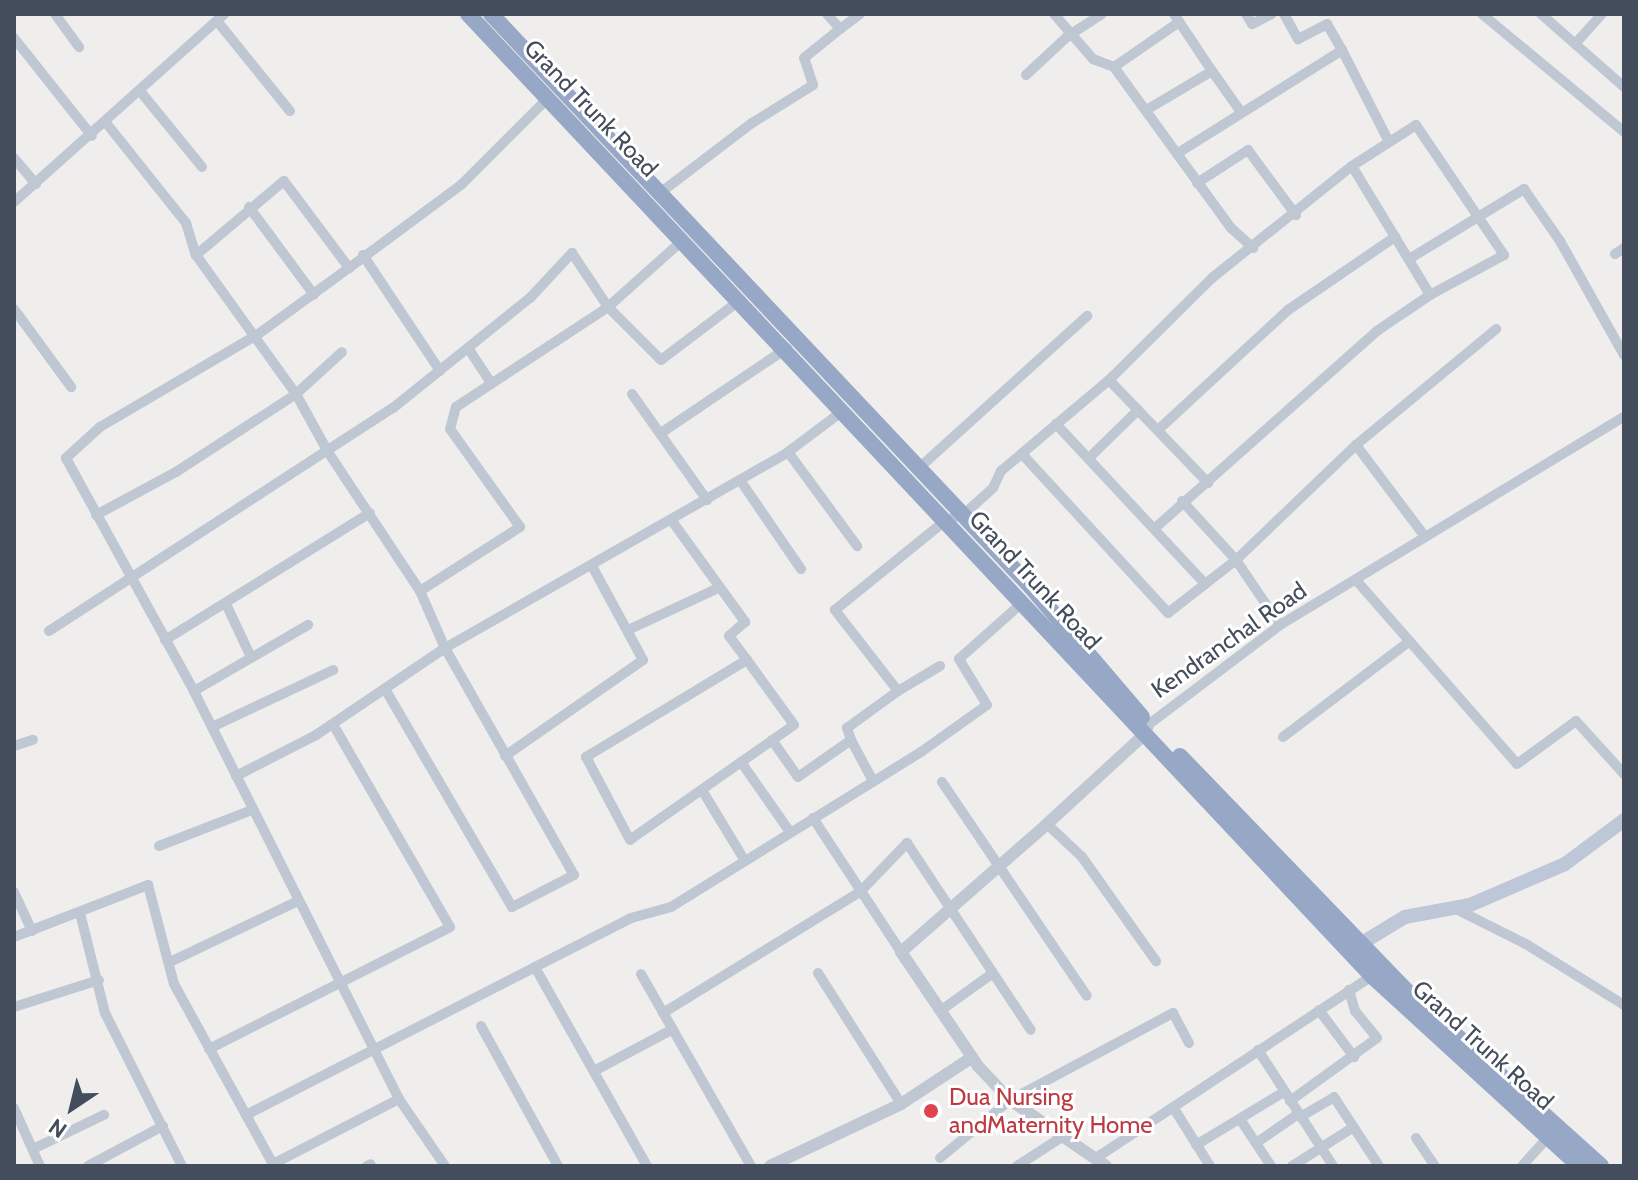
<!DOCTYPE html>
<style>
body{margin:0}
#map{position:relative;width:1638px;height:1180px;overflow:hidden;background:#f0eded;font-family:Cabin,sans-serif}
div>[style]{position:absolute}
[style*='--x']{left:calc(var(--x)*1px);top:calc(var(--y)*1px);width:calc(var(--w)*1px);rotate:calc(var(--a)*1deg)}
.minor>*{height:10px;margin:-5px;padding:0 5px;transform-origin:5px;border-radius:5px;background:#bfc7d3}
.tertiary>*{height:12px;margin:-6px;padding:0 6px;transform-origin:6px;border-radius:6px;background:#bfc7d3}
.secondary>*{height:14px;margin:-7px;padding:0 7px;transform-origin:7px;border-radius:7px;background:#bec7d7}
.trunk>*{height:16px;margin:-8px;padding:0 8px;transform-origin:8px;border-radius:8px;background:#96a8c6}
.dots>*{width:22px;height:22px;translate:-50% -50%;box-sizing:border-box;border:4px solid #fff;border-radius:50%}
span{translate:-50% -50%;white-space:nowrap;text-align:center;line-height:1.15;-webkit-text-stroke:6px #fff;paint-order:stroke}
.street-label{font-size:24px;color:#444d5b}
.health-label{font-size:24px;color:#be3a42}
.left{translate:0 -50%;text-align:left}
.frame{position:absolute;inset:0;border:16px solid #444d5b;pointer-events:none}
.north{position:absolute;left:32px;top:1068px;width:80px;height:80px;-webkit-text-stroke:6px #fff;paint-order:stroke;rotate:215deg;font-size:22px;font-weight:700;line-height:32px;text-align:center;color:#444d5b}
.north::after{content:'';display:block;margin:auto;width:28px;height:36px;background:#444d5b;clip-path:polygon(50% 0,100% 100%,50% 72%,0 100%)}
</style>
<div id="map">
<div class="minor">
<i style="--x:55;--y:14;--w:41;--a:54"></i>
<i style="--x:827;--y:14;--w:20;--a:49"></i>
<i style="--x:840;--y:29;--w:25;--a:-37"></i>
<i style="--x:1054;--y:14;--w:60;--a:49.1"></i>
<i style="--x:1093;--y:59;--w:22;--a:21"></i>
<i style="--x:1114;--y:67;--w:199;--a:54"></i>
<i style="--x:1231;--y:228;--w:30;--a:42"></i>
<i style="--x:1174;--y:14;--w:69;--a:56.3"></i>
<i style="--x:1246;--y:14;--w:12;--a:59"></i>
<i style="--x:1252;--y:24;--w:22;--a:-27"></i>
<i style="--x:1284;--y:14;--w:29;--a:61"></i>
<i style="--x:1298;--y:39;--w:33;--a:-27"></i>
<i style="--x:1327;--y:24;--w:30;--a:60"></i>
<i style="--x:1482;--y:14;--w:185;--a:39.7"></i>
<i style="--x:1541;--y:14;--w:111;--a:41.3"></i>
<i style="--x:217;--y:21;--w:116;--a:51"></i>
<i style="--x:14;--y:38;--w:125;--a:51.5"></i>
<i style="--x:1575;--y:44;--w:40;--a:-48"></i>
<i style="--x:1114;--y:67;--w:79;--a:-34.7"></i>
<i style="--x:1026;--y:75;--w:57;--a:-42.9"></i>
<i style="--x:1068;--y:36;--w:40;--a:-32.9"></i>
<i style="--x:140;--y:91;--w:98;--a:50.8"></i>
<i style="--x:1148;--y:109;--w:74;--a:-30.7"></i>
<i style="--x:1212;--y:71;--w:50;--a:54.7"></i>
<i style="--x:107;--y:124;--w:127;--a:51.4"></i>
<i style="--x:186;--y:223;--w:34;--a:73"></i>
<i style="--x:196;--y:255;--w:171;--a:54.3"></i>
<i style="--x:296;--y:394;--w:66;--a:61.1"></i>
<i style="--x:328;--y:452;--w:167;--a:56.5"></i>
<i style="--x:420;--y:591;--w:62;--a:66.3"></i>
<i style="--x:445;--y:648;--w:261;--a:60.4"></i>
<i style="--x:574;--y:875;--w:70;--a:152.7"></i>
<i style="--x:512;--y:907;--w:252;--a:-120.2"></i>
<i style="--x:1178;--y:153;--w:194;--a:-32.1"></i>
<i style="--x:1342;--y:50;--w:103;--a:62.9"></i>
<i style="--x:14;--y:158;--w:34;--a:50"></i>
<i style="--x:1352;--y:166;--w:151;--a:58.8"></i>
<i style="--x:1197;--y:183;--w:61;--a:-32.9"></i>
<i style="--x:1248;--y:150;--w:81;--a:53.6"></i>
<i style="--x:660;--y:193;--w:116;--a:-37.3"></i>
<i style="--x:752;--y:123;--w:72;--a:-31.9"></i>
<i style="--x:813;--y:85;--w:28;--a:-108"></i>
<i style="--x:804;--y:58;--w:46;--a:-38.9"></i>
<i style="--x:14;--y:202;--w:282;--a:-41.8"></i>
<i style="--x:249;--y:207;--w:109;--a:53.5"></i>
<i style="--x:1615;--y:254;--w:11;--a:-34"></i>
<i style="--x:196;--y:255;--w:115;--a:-40.1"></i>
<i style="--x:284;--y:181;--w:109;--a:53.2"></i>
<i style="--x:363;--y:255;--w:139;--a:56.4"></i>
<i style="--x:1409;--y:259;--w:135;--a:-31.3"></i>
<i style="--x:1524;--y:189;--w:63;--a:55.3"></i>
<i style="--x:1560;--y:241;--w:131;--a:60.7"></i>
<i style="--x:14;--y:309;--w:97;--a:53.8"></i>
<i style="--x:468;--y:348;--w:42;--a:56.7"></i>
<i style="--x:1109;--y:380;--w:143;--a:46.1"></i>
<i style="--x:632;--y:394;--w:130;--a:54.7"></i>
<i style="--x:1056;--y:424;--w:219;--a:47"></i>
<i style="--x:1158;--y:430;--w:177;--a:-42.7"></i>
<i style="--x:1288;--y:310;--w:130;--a:-34.3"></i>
<i style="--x:661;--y:433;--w:152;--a:-34"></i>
<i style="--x:1356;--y:445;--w:111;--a:53"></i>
<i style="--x:788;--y:452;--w:70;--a:-36.9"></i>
<i style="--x:1022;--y:454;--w:216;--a:47.4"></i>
<i style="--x:1168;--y:613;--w:86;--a:-37.9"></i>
<i style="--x:1236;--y:560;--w:166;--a:-43.8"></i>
<i style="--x:1356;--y:445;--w:182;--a:-39.6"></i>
<i style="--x:1089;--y:458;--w:69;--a:-44.4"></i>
<i style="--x:919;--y:468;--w:227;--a:-42.1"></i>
<i style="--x:740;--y:480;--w:108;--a:55.6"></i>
<i style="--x:1182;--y:501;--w:80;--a:47.5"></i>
<i style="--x:1236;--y:560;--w:78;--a:55.9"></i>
<i style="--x:96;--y:515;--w:91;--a:-28.3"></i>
<i style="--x:176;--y:472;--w:143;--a:-33"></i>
<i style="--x:296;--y:394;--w:62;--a:-42.4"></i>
<i style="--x:672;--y:521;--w:125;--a:54.1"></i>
<i style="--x:745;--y:622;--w:21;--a:139"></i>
<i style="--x:729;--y:636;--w:30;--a:53"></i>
<i style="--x:747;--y:660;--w:80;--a:54.1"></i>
<i style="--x:794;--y:725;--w:200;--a:145"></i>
<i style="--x:630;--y:840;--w:94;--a:-117.9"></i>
<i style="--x:586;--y:757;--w:188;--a:-31.1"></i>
<i style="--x:1356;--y:580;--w:244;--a:48.8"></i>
<i style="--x:1517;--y:764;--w:73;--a:-36.1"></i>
<i style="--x:1576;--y:721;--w:72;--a:47.8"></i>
<i style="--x:420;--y:591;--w:119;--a:-32.6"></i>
<i style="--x:520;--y:527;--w:120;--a:-125.5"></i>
<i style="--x:450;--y:429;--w:23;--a:-75"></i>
<i style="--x:456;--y:407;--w:182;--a:-33.3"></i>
<i style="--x:608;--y:307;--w:101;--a:-41.8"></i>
<i style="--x:227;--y:606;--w:54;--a:64.9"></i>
<i style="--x:628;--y:630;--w:99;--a:-25"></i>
<i style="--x:49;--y:631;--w:410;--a:-33"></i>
<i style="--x:393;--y:408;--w:176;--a:-38.8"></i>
<i style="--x:530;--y:298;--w:62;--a:-47"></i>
<i style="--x:572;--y:253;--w:65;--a:56.3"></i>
<i style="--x:608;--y:307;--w:75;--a:45"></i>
<i style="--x:661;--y:360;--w:99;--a:-37.2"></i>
<i style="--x:165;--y:640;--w:241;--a:-31.8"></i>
<i style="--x:194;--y:691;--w:132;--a:-30.1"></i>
<i style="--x:898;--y:691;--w:49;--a:-30.8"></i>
<i style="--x:1148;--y:725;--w:166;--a:-37.1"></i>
<i style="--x:1280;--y:625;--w:402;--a:-31.2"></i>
<i style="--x:212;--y:727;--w:134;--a:-25.2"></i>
<i style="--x:1283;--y:737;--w:159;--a:-37.1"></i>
<i style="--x:772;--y:740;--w:45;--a:54.9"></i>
<i style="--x:798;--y:777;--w:65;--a:-34.9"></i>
<i style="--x:851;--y:740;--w:13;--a:-108"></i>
<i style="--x:847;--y:728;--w:63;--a:-36"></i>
<i style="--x:898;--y:691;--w:103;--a:-127.9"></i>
<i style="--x:835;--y:610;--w:143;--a:-39"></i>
<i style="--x:946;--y:520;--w:18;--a:-16"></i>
<i style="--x:963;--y:515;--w:40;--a:-42"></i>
<i style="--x:993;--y:488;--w:19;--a:-65"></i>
<i style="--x:1001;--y:471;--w:141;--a:-40.1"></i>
<i style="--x:1109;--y:380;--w:145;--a:-44.7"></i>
<i style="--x:1212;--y:278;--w:179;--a:-38.7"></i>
<i style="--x:1352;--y:166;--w:76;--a:-32.6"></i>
<i style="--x:1416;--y:125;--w:157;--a:55.9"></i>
<i style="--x:1504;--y:255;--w:84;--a:151.6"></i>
<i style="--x:1430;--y:295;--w:64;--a:145.8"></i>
<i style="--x:1377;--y:331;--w:297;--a:138.4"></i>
<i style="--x:851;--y:740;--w:47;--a:61.8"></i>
<i style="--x:14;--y:746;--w:20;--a:-18"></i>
<i style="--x:505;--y:756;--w:168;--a:-34.8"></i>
<i style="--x:643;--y:660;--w:107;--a:-118.5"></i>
<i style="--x:741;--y:762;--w:85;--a:55"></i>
<i style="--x:236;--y:776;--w:90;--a:-27.1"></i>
<i style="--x:316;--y:735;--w:156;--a:-34"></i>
<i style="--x:445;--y:648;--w:395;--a:-29.7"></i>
<i style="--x:788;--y:452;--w:117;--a:53.7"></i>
<i style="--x:942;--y:782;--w:258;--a:55.9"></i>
<i style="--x:702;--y:790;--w:83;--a:58.8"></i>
<i style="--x:813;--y:818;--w:160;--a:56.7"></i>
<i style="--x:1047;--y:824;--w:48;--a:43.3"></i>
<i style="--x:1082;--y:857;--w:128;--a:54.6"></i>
<i style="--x:159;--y:846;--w:100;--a:-21.2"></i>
<i style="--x:14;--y:892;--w:43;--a:65.2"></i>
<i style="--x:1456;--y:909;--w:78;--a:26.6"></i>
<i style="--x:1526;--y:944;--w:115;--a:31.9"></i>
<i style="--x:80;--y:913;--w:103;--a:76"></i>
<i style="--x:105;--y:1013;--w:171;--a:63.3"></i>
<i style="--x:14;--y:937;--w:144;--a:-21.2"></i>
<i style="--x:148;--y:885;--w:102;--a:75.3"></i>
<i style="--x:174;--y:984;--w:208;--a:61.2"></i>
<i style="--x:170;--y:962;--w:140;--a:-25.5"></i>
<i style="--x:818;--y:973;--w:155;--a:57.6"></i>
<i style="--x:641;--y:974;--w:221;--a:60.2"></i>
<i style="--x:14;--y:1007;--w:89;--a:-17.6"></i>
<i style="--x:1319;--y:1010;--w:59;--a:53.3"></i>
<i style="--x:940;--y:1011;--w:65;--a:-35.6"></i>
<i style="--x:663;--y:1013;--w:231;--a:-31.6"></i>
<i style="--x:860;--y:892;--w:68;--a:-46.2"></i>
<i style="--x:907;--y:843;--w:224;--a:56.5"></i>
<i style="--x:481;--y:1026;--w:160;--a:61.2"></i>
<i style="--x:209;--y:1049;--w:270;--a:-26.8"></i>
<i style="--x:450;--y:927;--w:234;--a:-120"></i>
<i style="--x:1258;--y:1050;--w:138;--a:57.1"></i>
<i style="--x:594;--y:1071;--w:89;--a:-28"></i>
<i style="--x:1290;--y:1101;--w:107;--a:-35.9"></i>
<i style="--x:1377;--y:1038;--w:35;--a:-129"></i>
<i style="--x:1355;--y:1011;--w:22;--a:-106"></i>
<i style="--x:1173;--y:1107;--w:70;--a:57.9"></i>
<i style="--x:14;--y:1108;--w:64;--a:65.9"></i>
<i style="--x:246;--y:1115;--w:325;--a:-27.1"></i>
<i style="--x:1300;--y:1117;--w:39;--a:-30"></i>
<i style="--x:1334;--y:1097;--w:82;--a:56.9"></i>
<i style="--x:1240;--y:1119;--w:56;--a:56.6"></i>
<i style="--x:1416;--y:1138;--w:34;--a:56"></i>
<i style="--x:1256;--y:1143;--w:51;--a:-34.6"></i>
<i style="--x:1196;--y:1145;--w:103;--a:-31.1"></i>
<i style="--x:33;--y:1149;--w:79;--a:-25.6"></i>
<i style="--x:940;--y:1158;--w:91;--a:-39.6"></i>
<i style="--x:1010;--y:1100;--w:185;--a:-28.1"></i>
<i style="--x:1173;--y:1013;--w:34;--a:62"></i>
<i style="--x:1096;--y:1158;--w:331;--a:-33.4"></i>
<i style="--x:273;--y:1164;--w:142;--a:-27.3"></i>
<i style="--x:88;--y:1166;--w:85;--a:-28.1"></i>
<i style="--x:367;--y:1166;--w:4;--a:-27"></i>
<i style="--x:445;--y:1166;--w:81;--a:-124.5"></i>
<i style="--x:399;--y:1099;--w:457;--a:-116.7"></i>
<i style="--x:194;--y:691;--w:266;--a:-118.8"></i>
<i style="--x:66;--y:458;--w:46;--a:-42.4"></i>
<i style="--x:100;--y:427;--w:182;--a:-30.4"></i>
<i style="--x:257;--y:335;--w:114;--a:-36.1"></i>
<i style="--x:349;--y:268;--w:141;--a:-36.6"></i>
<i style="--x:462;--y:184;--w:122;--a:-45"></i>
<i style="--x:647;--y:1166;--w:228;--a:-119.4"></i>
<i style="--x:535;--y:967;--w:108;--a:-27"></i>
<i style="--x:631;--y:918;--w:41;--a:-15.4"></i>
<i style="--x:671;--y:907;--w:294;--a:-31.8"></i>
<i style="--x:921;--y:752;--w:81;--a:-35.5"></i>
<i style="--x:987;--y:705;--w:54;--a:-121.3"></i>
<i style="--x:959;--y:659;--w:86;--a:-41.7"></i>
<i style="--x:1017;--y:1166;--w:54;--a:-32.8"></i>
<i style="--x:1292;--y:1166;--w:73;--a:-32.2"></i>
<i style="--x:1522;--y:1166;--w:42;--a:-47.9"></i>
</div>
<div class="tertiary">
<i style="--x:770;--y:1166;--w:145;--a:-25.3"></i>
<i style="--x:901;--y:1104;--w:84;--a:-33.3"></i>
<i style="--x:1106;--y:1166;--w:116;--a:-145.5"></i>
<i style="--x:1010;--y:1100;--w:47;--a:-133.3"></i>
<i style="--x:978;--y:1066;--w:138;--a:-124"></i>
<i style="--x:901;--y:952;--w:194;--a:-41.2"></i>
<i style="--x:1047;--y:824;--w:133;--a:-42.6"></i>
<i style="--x:1145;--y:734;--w:9;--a:-72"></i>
</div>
<div class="secondary">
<i style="--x:1362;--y:943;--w:50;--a:-31.2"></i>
<i style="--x:1405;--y:917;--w:66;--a:-10.5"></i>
<i style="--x:1470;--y:905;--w:103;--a:-23.3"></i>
<i style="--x:1565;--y:864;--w:74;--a:-36.7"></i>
</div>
<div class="trunk">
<i style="--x:468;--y:14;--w:1320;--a:46.78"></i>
<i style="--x:1372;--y:976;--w:281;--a:42.5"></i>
<i style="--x:491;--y:14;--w:787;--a:46.7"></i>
<i style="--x:1031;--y:587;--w:171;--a:49.5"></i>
<i style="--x:1180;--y:756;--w:328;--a:46"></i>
<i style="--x:1408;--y:992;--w:260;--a:42"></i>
</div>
<div class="dots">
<i style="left:931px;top:1111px;background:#e0444e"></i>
</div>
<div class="street-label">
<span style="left:591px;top:108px;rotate:46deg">Grand Trunk Road</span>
<span style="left:1035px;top:580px;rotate:47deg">Grand Trunk Road</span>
<span style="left:1229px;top:640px;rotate:-35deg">Kendranchal Road</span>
<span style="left:1483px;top:1045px;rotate:42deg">Grand Trunk Road</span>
</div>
<div class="health-label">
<span class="left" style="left:949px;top:1111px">Dua Nursing<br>andMaternity Home</span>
</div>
<div class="frame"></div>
<div class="north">N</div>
</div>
